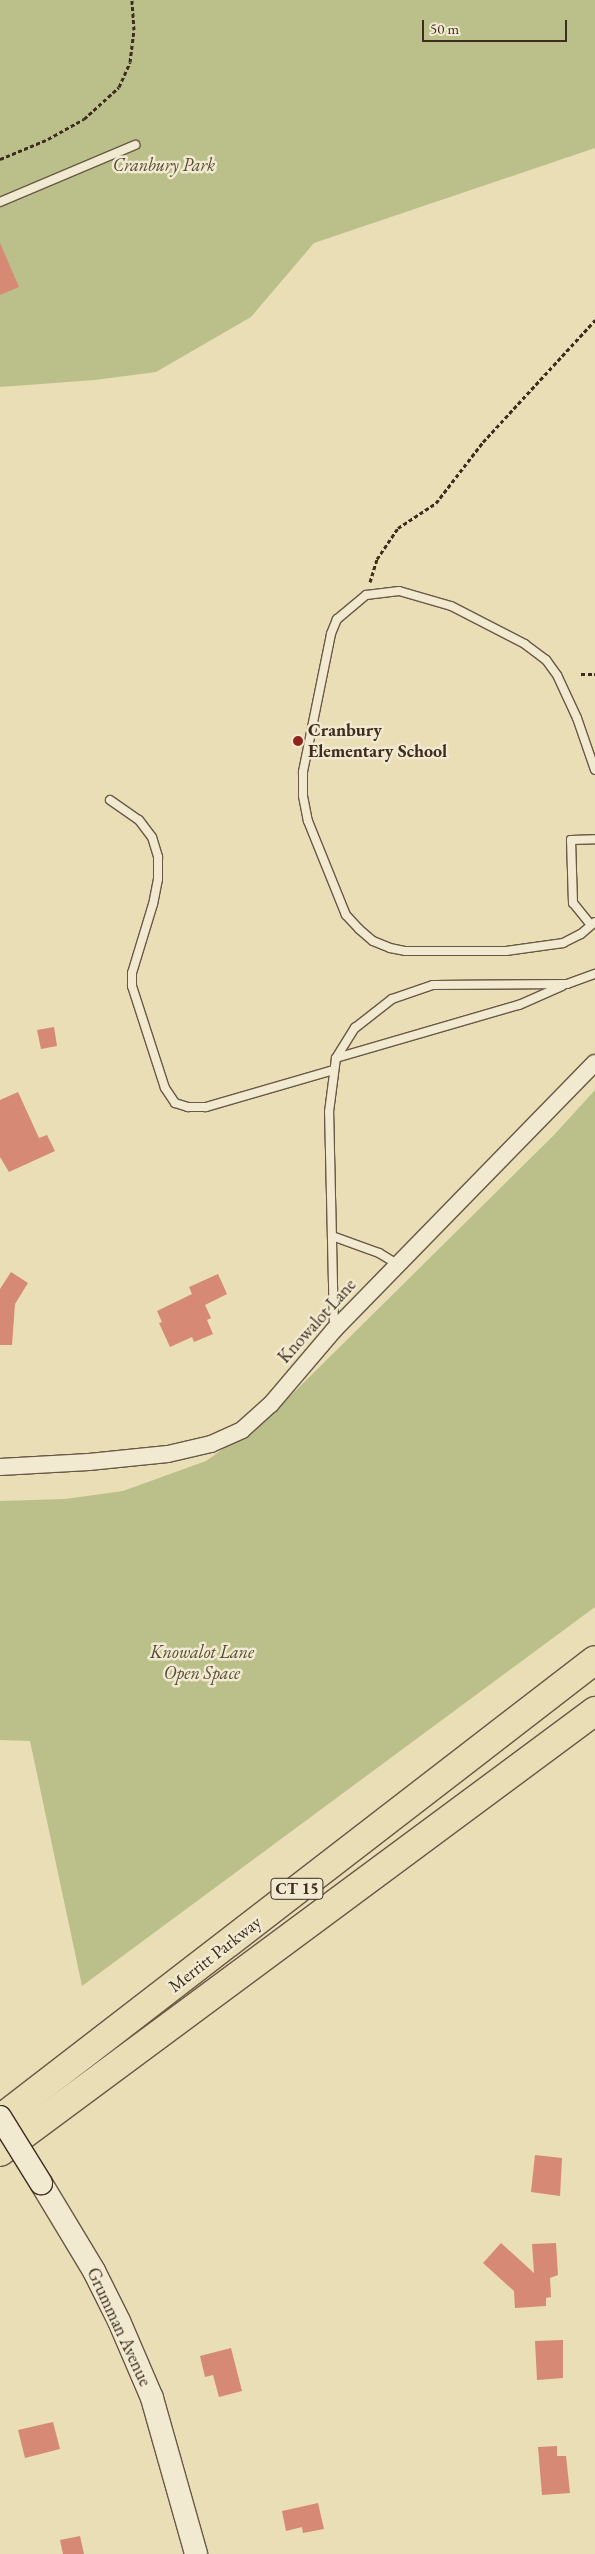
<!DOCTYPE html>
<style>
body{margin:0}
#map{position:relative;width:595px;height:2554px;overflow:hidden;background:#e9deb6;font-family:"EB Garamond",serif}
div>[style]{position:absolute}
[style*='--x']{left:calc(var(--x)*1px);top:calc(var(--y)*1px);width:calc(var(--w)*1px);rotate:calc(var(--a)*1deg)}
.green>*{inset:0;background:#bbc08a}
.building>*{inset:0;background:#d68975}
.path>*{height:3px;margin-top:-1.5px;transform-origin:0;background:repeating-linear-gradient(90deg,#3e2c20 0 4px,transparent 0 6.5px)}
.roads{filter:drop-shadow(1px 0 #695846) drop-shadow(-1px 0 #695846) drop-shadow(0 1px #695846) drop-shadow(0 -1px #695846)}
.lane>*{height:8px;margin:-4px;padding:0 4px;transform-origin:4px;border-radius:4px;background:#f1ead0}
.street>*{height:16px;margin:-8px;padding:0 8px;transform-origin:8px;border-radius:8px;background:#f1ead0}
.secondary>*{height:22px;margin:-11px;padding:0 11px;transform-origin:11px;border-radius:11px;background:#f1ead0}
.highway>*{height:28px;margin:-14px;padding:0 14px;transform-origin:14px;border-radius:14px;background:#e9deb6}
.bridges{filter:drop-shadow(1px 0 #3e2c20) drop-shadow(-1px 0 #3e2c20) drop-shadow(0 1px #3e2c20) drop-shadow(0 -1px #3e2c20)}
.secondary-bridge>*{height:22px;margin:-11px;padding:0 11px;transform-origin:11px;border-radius:11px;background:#f1ead0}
.dots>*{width:14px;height:14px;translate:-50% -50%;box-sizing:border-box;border:2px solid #f1ead0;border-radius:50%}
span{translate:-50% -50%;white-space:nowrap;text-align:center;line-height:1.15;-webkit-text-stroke:5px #f1ead0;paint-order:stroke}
.shield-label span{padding:1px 4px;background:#f1ead0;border:1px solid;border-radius:4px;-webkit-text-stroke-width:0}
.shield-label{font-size:16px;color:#3e2c20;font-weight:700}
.park-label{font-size:18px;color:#574a35;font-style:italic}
.poi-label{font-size:18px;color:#3e2c20;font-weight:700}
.left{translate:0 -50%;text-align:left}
.street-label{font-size:18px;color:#3e2c20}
.scale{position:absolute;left:422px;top:20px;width:145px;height:22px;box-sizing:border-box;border:2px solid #3e2c20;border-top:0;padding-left:6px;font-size:15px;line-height:18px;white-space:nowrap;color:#3e2c20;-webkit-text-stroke:4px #f1ead0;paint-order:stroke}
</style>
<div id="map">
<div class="green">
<i style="clip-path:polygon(0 0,595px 0,595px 148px,314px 243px,251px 317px,156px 372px,95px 380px,0 387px)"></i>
<i style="clip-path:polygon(595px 1090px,595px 1607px,82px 1986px,30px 1741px,0 1740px,0 1501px,65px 1499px,123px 1491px,206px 1461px,273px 1413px,554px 1135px)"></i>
</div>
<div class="building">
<i style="clip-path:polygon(0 243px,19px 287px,0 295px)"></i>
<i style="clip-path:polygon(54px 1027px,57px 1046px,41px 1049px,37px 1030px)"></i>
<i style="clip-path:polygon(18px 1092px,39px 1138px,47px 1135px,55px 1151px,9px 1172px,0 1157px,0 1100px)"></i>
<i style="clip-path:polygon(11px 1272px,28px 1283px,15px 1304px,12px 1345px,0 1345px,0 1289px)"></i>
<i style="clip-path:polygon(218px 1274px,227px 1294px,205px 1305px,211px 1318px,207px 1320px,213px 1334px,194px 1342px,192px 1337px,170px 1347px,159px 1323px,162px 1322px,157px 1311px,192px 1294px,189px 1287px)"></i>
<i style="clip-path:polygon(535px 2155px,562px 2158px,560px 2196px,531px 2192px)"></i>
<i style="clip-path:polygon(501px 2243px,534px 2273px,532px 2244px,556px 2243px,558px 2275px,550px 2278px,551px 2297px,546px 2298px,546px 2306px,515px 2308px,514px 2291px,483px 2263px)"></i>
<i style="clip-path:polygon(563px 2340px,563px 2378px,537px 2380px,535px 2341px)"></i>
<i style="clip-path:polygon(231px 2348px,242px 2391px,219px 2397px,213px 2375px,205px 2377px,200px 2356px)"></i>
<i style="clip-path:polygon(53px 2422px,60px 2449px,25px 2458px,18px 2430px)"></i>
<i style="clip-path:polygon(557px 2446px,557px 2456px,566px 2456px,570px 2493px,542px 2495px,538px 2447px)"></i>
<i style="clip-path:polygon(318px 2503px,324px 2529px,303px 2533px,302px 2527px,286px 2531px,282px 2511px)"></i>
<i style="clip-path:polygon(80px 2536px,84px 2554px,63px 2554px,60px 2540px)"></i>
</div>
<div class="path">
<i style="--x:0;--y:159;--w:52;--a:-22.6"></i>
<i style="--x:48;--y:139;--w:41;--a:-29.1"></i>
<i style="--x:84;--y:119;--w:47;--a:-42.4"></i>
<i style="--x:119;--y:87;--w:27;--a:-66"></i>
<i style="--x:130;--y:62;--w:32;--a:-83"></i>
<i style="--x:134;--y:30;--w:30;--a:-94"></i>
<i style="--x:370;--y:582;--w:24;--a:-73"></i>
<i style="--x:377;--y:559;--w:37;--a:-56"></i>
<i style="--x:398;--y:528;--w:45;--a:-33.3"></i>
<i style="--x:436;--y:503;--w:77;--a:-52.4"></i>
<i style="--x:483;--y:442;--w:166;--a:-47.4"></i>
<i style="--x:581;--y:674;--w:14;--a:0"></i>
</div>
<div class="roads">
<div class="lane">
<i style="--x:0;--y:202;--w:147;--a:-22.9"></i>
<i style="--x:595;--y:770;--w:55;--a:-109.1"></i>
<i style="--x:577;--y:718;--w:47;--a:-114.9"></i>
<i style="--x:557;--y:675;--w:19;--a:-126"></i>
<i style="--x:546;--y:660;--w:26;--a:-143"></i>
<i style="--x:525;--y:644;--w:83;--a:-152.8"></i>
<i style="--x:451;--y:606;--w:54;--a:-163.9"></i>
<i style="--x:399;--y:591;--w:33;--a:173"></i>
<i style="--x:366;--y:595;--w:38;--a:140"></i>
<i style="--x:337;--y:619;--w:16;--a:112"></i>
<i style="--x:331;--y:634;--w:141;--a:101.5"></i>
<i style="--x:303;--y:772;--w:24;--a:90"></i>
<i style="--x:303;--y:796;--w:25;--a:79"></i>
<i style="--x:308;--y:821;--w:101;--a:68"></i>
<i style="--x:346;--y:915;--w:19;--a:47"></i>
<i style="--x:359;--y:929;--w:18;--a:41"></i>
<i style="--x:373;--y:941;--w:18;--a:22"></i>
<i style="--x:390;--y:948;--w:16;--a:11"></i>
<i style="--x:406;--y:951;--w:100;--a:0"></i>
<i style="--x:506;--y:951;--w:58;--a:-8"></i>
<i style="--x:563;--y:943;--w:20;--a:-27"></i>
<i style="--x:581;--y:934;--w:18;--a:-41"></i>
<i style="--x:110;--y:800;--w:35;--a:35"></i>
<i style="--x:139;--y:820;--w:21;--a:53"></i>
<i style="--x:152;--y:837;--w:21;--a:73"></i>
<i style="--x:158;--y:857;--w:22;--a:90"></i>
<i style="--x:158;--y:879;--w:25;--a:101"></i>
<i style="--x:153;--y:904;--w:72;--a:106.9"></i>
<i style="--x:132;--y:973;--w:13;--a:90"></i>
<i style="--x:132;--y:986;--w:107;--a:72.1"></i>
<i style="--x:165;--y:1088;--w:18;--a:56"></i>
<i style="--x:175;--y:1103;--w:14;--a:17"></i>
<i style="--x:188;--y:1107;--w:18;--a:0"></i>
<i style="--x:206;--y:1107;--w:132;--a:-16.2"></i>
<i style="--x:591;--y:925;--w:28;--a:-129"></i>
<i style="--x:573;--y:903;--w:63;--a:-91.8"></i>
<i style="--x:571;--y:840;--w:24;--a:-2"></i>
<i style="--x:336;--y:1058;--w:191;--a:-16.2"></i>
<i style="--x:519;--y:1005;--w:47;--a:-23.8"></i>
<i style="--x:332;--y:1236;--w:50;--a:19.9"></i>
<i style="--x:379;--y:1253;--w:21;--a:31"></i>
<i style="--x:334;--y:1328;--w:216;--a:-91.3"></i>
<i style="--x:329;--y:1112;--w:54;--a:-82.6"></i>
<i style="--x:336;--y:1058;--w:36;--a:-58"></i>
<i style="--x:355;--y:1028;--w:47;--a:-38.1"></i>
<i style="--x:392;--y:999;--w:43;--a:-18.9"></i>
<i style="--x:433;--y:985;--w:134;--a:-0.4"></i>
<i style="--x:567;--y:984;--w:30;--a:-20"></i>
</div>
<div class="street">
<i style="--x:0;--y:1467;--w:89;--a:-3.2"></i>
<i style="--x:89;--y:1462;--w:79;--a:-5.8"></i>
<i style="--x:168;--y:1454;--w:44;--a:-13.1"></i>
<i style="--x:211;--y:1444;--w:34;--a:-24"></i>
<i style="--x:242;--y:1430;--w:39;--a:-42"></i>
<i style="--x:271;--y:1404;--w:97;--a:-49.6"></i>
<i style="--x:334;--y:1330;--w:373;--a:-45.7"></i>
</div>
<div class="secondary">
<i style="--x:41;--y:2183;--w:103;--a:58.9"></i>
<i style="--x:94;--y:2271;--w:56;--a:63.4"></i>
<i style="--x:119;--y:2321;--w:84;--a:66.8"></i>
<i style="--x:152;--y:2398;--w:162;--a:74.2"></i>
</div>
<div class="highway">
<i style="--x:0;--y:2119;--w:751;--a:-37.65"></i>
<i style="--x:0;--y:2152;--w:741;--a:-36.54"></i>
</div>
</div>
<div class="bridges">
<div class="secondary-bridge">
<i style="--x:0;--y:2117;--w:78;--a:58.2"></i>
</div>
</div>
<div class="dots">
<i style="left:298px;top:741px;background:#8f2418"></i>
</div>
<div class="shield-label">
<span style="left:297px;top:1889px">CT 15</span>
</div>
<div class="park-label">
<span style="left:164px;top:165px">Cranbury Park</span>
<span style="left:202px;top:1663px">Knowalot Lane<br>Open Space</span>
</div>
<div class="poi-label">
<span class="left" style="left:308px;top:741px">Cranbury<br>Elementary School</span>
</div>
<div class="street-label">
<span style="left:317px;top:1321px;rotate:-48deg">Knowalot Lane</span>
<span style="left:215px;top:1954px;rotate:-38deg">Merritt Parkway</span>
<span style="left:119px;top:2327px;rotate:65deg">Grumman Avenue</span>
</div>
<div class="scale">50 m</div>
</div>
